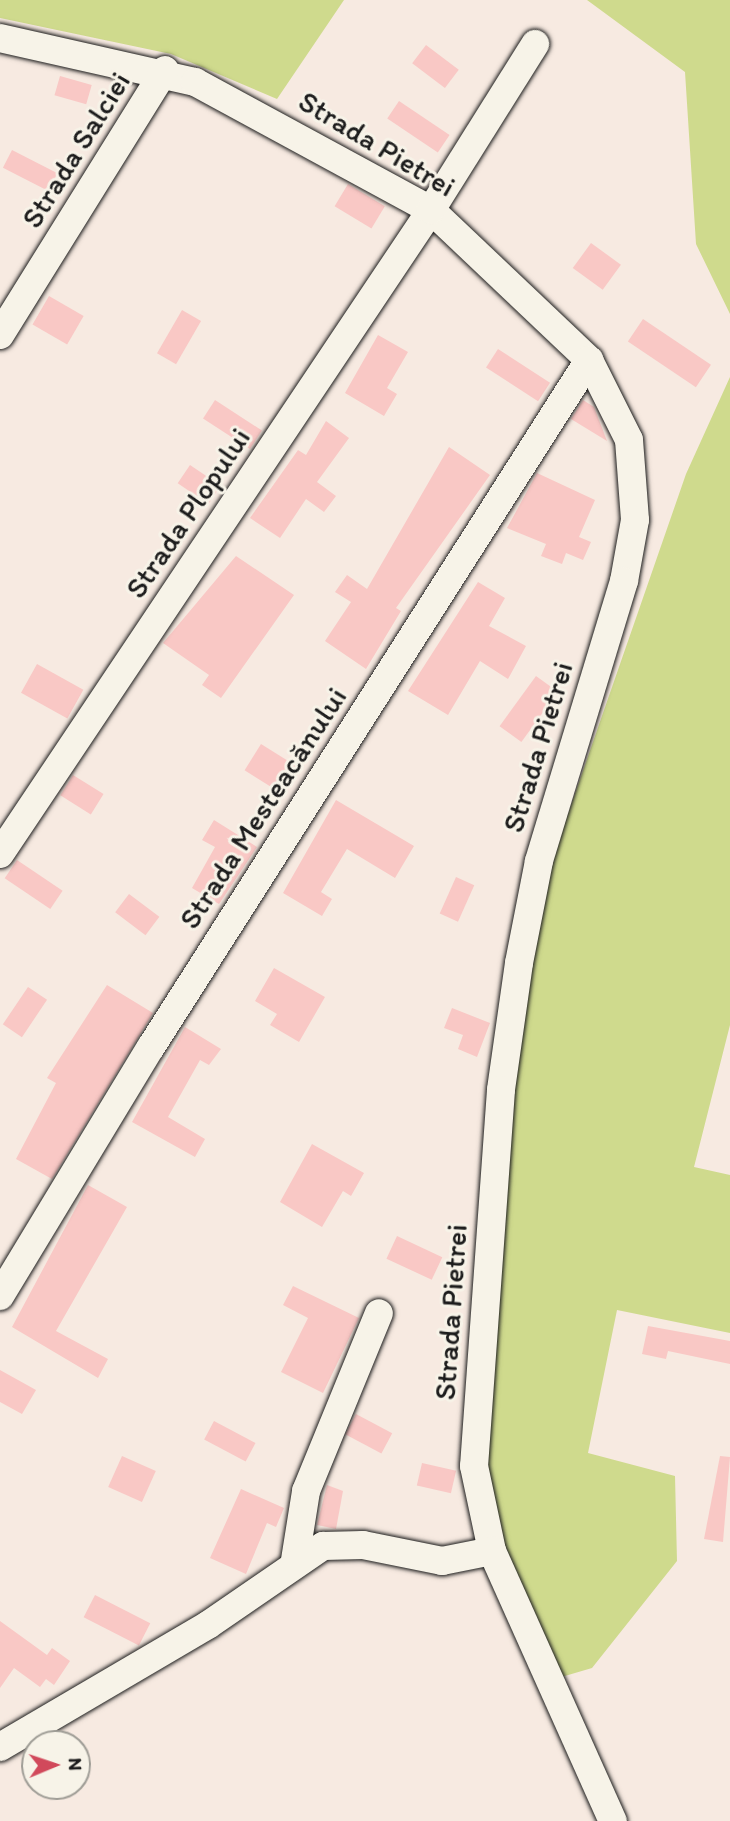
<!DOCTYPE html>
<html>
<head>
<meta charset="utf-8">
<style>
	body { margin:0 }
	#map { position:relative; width:730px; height:1821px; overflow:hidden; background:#f7eae1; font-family:Itim,sans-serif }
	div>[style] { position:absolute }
	.green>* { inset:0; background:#cfda8d }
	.building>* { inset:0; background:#f9c8c5; transform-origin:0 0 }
	.roads { filter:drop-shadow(0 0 2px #1c1c1c) drop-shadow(0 0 2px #1c1c1c) }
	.minor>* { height:28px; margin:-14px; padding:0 14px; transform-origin:14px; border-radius:14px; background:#f7f3e8 }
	span { translate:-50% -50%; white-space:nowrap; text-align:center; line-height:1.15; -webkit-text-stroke:6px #f7f3e8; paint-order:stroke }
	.street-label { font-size:30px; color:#1c1c1c }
	.north { position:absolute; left:21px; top:1730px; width:70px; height:70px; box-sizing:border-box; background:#f7f3e8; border:2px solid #9f9d96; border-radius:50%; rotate:88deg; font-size:19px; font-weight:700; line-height:28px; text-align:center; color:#1c1c1c }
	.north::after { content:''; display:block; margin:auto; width:24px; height:32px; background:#d1495b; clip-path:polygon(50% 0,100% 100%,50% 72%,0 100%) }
</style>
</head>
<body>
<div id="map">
	<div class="green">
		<div style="clip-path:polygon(0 0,344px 0,277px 99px,171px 54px,0 18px)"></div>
		<div style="clip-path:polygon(587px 0,730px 0,730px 314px,696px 244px,685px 72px)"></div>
		<div style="clip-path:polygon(730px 377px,730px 1025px,694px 1167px,730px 1175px,730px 1333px,617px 1310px,588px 1453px,675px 1476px,677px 1561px,592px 1668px,558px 1678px,500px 1544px,482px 1477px,512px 1103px,544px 883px,686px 474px)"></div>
	</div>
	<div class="building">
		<div style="left:426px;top:45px;width:41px;height:23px;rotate:37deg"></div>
		<div style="left:60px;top:76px;width:33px;height:20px;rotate:16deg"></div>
		<div style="left:399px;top:101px;width:61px;height:21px;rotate:34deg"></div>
		<div style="left:12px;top:150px;width:51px;height:20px;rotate:27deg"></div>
		<div style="left:348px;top:184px;width:43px;height:26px;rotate:31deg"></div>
		<div style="left:591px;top:243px;width:37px;height:31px;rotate:36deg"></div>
		<div style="left:49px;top:296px;width:40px;height:33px;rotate:30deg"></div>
		<div style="left:182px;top:310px;width:22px;height:50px;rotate:30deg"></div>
		<div style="left:643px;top:319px;width:82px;height:27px;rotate:34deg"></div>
		<div style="clip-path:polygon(378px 335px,408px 352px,387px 388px,397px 394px,384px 416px,345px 393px)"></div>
		<div style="left:498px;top:349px;width:62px;height:22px;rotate:33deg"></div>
		<div style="left:215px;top:400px;width:56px;height:22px;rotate:33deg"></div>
		<div style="clip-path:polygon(583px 400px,594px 407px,607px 441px,571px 419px)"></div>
		<div style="clip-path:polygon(326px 421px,349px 438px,317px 482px,336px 496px,324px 512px,306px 499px,280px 538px,250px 518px,298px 450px,306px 455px)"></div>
		<div style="clip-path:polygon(449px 447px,490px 475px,396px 608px,401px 611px,366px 669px,325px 641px,351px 602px,335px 592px,347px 575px,367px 589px)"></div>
		<div style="left:190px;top:465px;width:37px;height:22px;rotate:34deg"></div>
		<div style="clip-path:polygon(537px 473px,595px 500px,579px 537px,591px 542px,583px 560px,566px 553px,562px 564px,541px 556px,546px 544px,507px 528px)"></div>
		<div style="clip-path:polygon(236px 556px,294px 595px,221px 698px,202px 685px,209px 675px,163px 643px)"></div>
		<div style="clip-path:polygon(478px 582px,505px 598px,489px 626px,526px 646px,508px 679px,480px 661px,448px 715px,408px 691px)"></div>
		<div style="left:37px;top:664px;width:53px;height:33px;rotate:29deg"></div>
		<div style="left:536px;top:676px;width:27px;height:62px;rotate:36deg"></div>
		<div style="left:261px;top:744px;width:47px;height:31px;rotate:32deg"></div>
		<div style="left:73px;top:775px;width:36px;height:24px;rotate:32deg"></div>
		<div style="clip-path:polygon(336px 800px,414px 846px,395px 878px,347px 849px,321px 892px,332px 899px,322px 916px,283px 893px)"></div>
		<div style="clip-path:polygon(214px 820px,257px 847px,219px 904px,192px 888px,215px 847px,202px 840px)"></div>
		<div style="left:17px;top:860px;width:55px;height:22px;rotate:34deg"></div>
		<div style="left:456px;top:877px;width:20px;height:40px;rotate:24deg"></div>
		<div style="left:129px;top:894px;width:38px;height:23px;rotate:37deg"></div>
		<div style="clip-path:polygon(274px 968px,325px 997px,299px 1042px,270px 1025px,277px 1014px,255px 1001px)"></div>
		<div style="clip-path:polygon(107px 985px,153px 1013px,52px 1179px,16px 1159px,56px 1083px,47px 1078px)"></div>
		<div style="left:28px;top:987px;width:23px;height:45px;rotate:34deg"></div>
		<div style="clip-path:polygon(452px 1008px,490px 1023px,477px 1057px,458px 1049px,463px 1035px,444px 1028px)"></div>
		<div style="clip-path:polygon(185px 1027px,221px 1049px,209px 1065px,200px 1060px,168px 1117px,205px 1139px,195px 1157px,132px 1122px)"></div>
		<div style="clip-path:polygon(312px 1144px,364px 1173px,351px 1196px,343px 1191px,322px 1227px,280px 1202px)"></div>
		<div style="clip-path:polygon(88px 1185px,127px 1207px,56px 1331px,108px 1359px,98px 1378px,12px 1327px)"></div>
		<div style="left:397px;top:1236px;width:50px;height:25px;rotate:25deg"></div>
		<div style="clip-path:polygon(293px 1286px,359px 1318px,323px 1393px,281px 1372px,308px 1318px,283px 1305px)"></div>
		<div style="clip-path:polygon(648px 1326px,730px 1341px,730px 1364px,668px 1351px,666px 1359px,642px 1354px)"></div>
		<div style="clip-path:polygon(0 1370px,36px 1390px,22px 1414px,0 1402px)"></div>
		<div style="left:356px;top:1414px;width:41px;height:23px;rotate:28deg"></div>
		<div style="left:214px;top:1421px;width:47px;height:21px;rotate:28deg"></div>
		<div style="left:122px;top:1456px;width:37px;height:34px;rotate:24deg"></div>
		<div style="clip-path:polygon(720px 1456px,730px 1457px,723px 1542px,704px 1539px)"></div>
		<div style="left:422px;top:1463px;width:35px;height:23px;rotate:13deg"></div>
		<div style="clip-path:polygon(327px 1485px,343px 1491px,336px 1529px,317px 1525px)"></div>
		<div style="clip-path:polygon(241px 1489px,284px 1508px,276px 1527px,267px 1523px,246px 1574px,210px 1558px)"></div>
		<div style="left:95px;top:1595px;width:62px;height:25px;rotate:27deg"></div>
		<div style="clip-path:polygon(0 1621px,47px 1655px,52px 1648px,70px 1661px,54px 1685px,46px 1679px,40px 1687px,14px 1668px,0 1688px)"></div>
	</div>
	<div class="roads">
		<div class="minor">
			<div style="left:0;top:38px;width:200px;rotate:12.7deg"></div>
			<div style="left:195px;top:82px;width:268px;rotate:28.5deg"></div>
			<div style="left:431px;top:210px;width:218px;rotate:43.5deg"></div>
			<div style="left:589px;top:360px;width:89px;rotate:63.4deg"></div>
			<div style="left:629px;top:440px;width:80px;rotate:85.7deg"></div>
			<div style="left:635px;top:520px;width:62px;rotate:100.2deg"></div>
			<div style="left:624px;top:581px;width:293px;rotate:106.9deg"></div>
			<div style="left:539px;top:861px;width:104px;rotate:101.1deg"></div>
			<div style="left:519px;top:963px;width:128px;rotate:98.1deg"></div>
			<div style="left:501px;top:1090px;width:377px;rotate:94.1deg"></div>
			<div style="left:474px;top:1466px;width:87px;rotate:78deg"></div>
			<div style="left:492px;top:1551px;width:296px;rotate:65.9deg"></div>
			<div style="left:0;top:335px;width:312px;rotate:-58.1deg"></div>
			<div style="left:0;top:854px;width:775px;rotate:-56.21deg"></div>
			<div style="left:431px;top:210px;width:196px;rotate:-57.9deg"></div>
			<div style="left:0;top:1296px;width:291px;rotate:-58.8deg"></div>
			<div style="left:151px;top:1047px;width:815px;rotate:-57.48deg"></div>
			<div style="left:295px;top:1560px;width:70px;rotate:-80.9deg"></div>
			<div style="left:306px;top:1491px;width:192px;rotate:-67.7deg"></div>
			<div style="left:0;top:1747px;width:241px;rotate:-30.4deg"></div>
			<div style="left:208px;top:1625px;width:140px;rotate:-34.5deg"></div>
			<div style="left:323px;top:1546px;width:40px;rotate:-1.4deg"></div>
			<div style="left:363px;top:1545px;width:81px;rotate:11.4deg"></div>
			<div style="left:442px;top:1561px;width:51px;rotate:-11.3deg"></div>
		</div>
	</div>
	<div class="street-label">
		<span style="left:377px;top:144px;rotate:31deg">Strada Pietrei</span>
		<span style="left:76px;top:150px;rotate:-58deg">Strada Salciei</span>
		<span style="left:188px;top:513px;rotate:-56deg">Strada Plopului</span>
		<span style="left:538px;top:747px;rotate:-73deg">Strada Pietrei</span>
		<span style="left:263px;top:808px;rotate:-57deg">Strada Mesteacănului</span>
		<span style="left:451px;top:1312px;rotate:-86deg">Strada Pietrei</span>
	</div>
	<div class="north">N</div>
</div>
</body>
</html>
